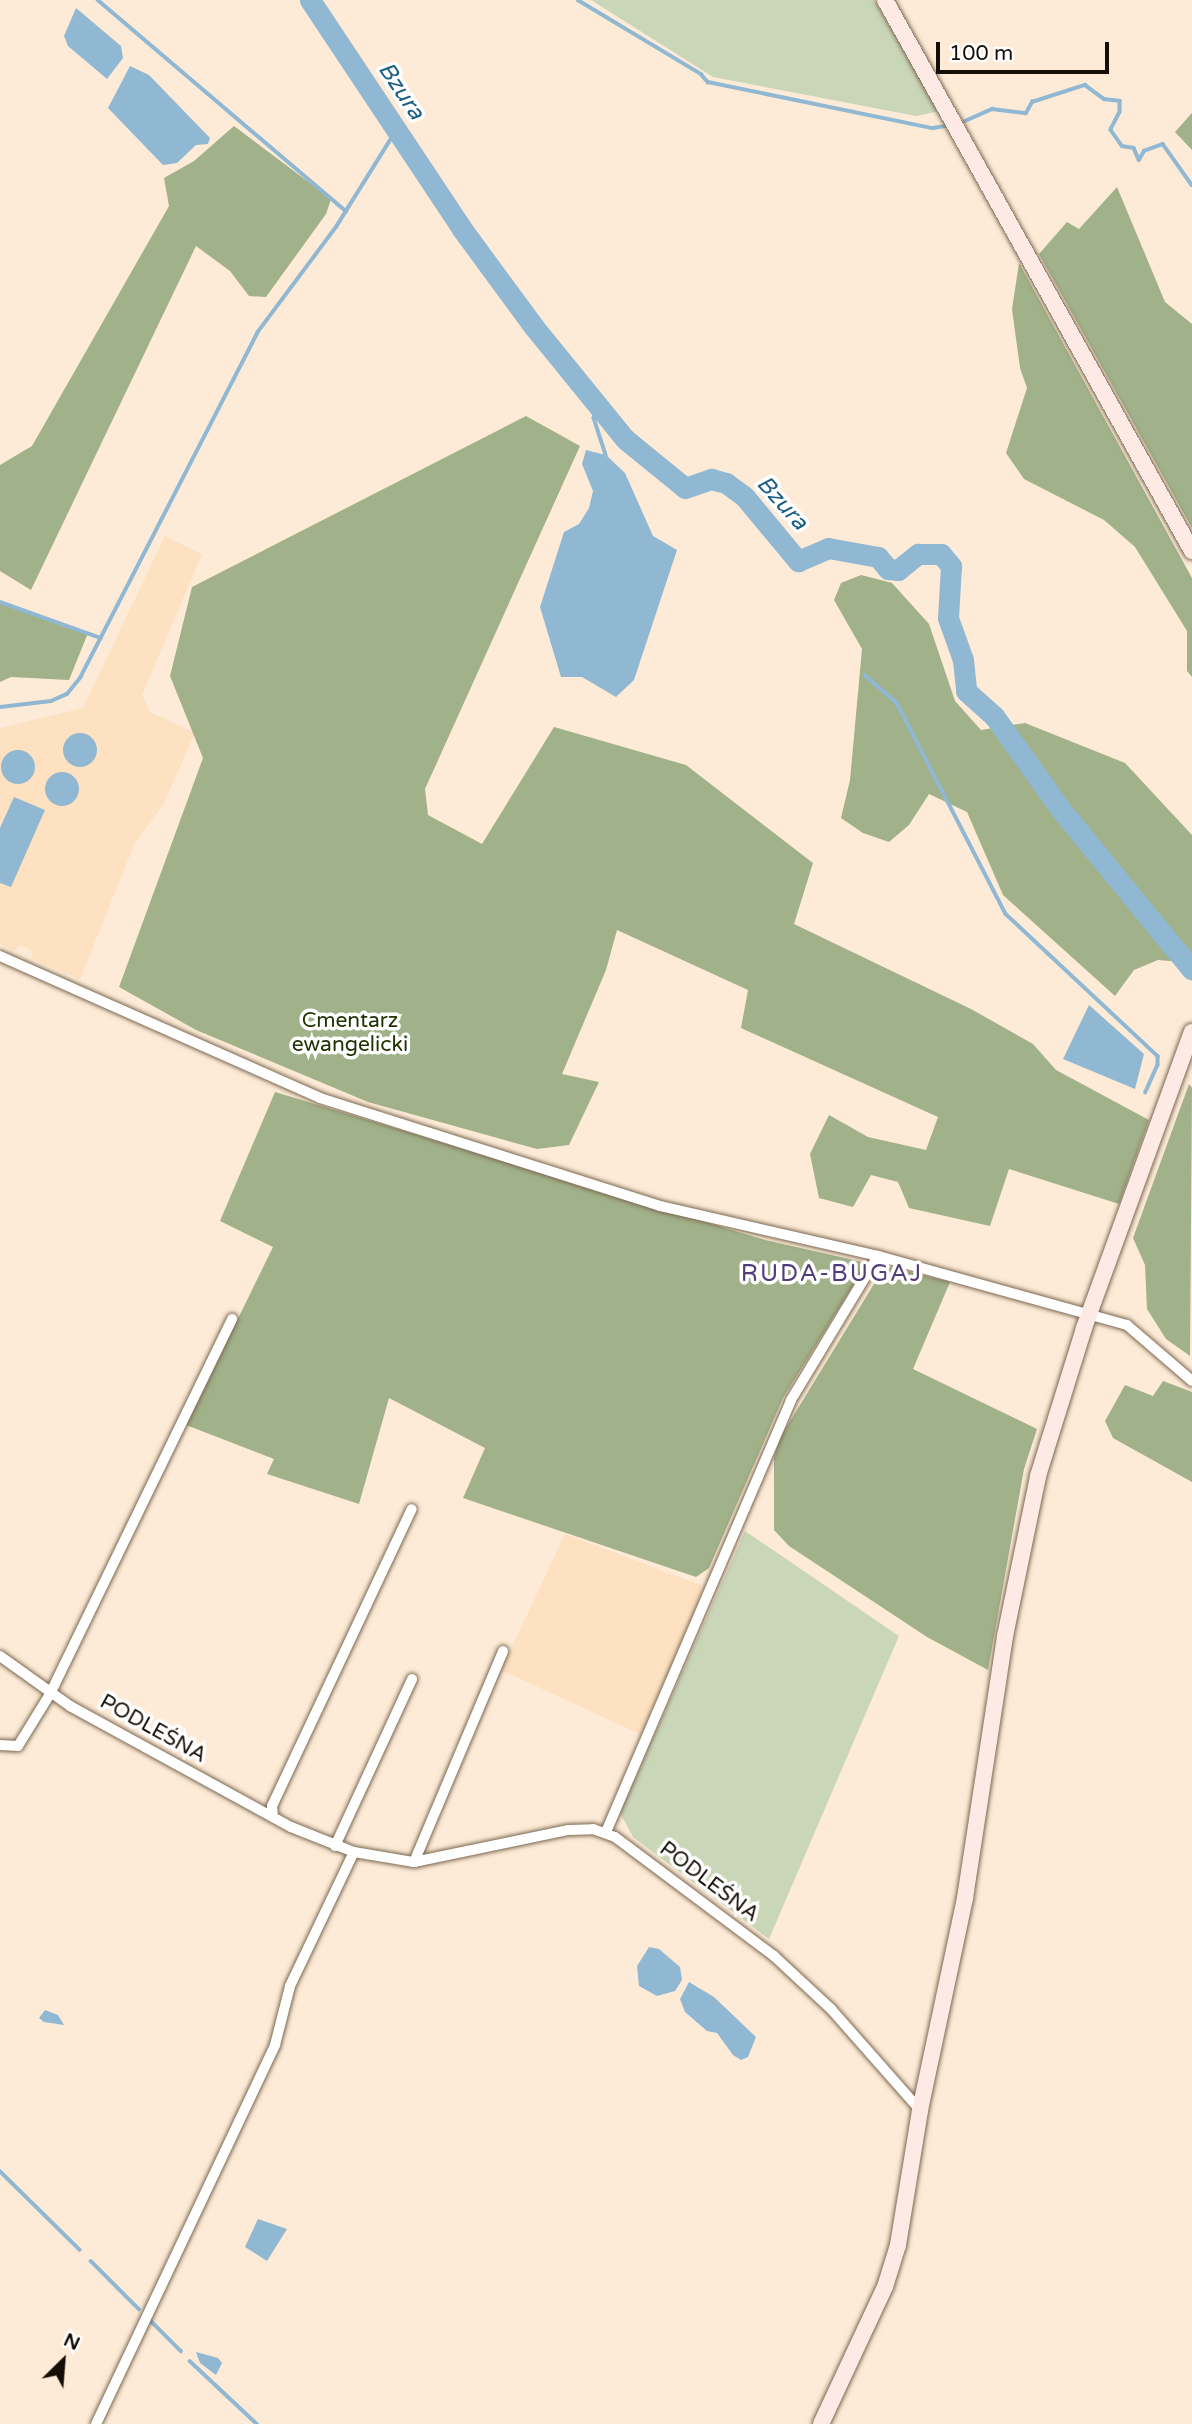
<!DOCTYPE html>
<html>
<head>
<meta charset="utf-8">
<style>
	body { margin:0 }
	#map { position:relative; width:1192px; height:2424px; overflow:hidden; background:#fdebd7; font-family:"Varela Round",sans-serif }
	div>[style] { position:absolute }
	.built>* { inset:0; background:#fde1c1 }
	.green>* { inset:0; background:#cad6b8 }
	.forest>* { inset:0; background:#a1b189 }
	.water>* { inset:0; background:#90b8d3 }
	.round { border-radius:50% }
	.stream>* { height:3.5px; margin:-1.75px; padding:0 1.75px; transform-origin:1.75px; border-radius:1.75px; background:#90b8d3 }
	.river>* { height:21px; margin:-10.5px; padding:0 10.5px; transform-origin:10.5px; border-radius:10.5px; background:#90b8d3 }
	.roads { filter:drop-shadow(0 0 2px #7b6851) drop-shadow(0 0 2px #7b6851) }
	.street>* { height:10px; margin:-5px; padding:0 5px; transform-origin:5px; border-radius:5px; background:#fff }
	.secondary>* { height:16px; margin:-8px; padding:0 8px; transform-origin:8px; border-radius:8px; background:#feeae4 }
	span { translate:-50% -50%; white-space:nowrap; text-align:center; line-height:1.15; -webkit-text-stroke:7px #fff; paint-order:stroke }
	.park-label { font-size:21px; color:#243203 }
	.street-label { font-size:21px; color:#150e06 }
	.water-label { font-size:23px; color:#1b5e83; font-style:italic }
	.quarter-label { font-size:24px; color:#523d7a; letter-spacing:2px }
	.north { position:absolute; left:28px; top:2326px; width:70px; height:70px; -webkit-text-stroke:5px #fff; paint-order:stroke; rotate:25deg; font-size:19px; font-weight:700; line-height:28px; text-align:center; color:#150e06 }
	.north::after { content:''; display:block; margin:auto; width:24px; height:32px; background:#150e06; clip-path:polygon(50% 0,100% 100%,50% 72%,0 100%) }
	.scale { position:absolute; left:936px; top:42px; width:173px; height:32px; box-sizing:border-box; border:4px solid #150e06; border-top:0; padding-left:9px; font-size:21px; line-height:24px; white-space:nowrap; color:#150e06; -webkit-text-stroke:5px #fff; paint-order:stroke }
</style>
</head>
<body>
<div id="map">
	<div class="built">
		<div style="clip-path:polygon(165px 536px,202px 554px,142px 695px,150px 712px,195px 733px,164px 803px,134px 845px,80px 979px,33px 959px,31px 950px,20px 945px,14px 951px,0 944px,0 728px,83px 708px)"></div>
		<div style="clip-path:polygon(565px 1534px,701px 1585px,700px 1606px,640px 1734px,501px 1670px)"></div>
	</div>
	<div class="green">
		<div style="clip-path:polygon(591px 0,874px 0,940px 111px,916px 116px,713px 77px)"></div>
		<div style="clip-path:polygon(745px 1531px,899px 1636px,769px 1939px,633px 1837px,620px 1813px)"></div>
	</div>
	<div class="forest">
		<div style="clip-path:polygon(1192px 113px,1192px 150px,1175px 132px)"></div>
		<div style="clip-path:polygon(234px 126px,331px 199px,326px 214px,266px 297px,249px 296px,230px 271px,196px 246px,31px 590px,0 571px,0 465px,32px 446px,169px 206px,164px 178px,194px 161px)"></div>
		<div style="clip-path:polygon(1117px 187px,1165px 302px,1192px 324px,1192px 528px,1039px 254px,1067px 222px,1079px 229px)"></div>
		<div style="clip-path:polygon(1019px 263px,1192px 578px,1192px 677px,1187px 671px,1187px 631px,1135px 547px,1104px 520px,1024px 479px,1006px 453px,1027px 388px,1020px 368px,1012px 309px)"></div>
		<div style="clip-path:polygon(526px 416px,580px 446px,425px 789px,428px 815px,482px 844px,554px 727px,686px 765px,813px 863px,794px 924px,971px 1009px,1033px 1044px,1056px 1070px,1149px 1120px,1119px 1204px,1009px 1169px,990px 1226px,909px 1208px,898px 1182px,871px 1175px,853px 1207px,819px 1198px,810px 1154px,829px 1115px,868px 1137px,926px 1150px,938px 1117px,741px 1028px,748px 990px,617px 930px,606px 970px,562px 1074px,599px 1082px,569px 1145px,537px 1149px,368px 1102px,196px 1030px,119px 987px,203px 758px,170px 676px,192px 587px)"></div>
		<div style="clip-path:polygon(861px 575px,892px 583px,929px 624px,955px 701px,981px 730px,1025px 723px,1125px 763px,1192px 835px,1192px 963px,1158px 960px,1134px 970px,1115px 996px,1003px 895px,967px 812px,929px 794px,909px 825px,889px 842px,863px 833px,841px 818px,850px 780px,862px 649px,834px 600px,841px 583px)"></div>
		<div style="clip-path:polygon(0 601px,88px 633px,69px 680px,11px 677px,0 682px)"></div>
		<div style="clip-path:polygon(1189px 1084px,1192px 1088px,1190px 1356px,1166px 1339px,1147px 1309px,1145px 1265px,1133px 1238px)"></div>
		<div style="clip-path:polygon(275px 1092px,765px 1240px,867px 1263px,783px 1398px,709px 1568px,696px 1577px,463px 1498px,485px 1448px,389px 1398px,359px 1504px,267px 1474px,274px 1459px,186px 1425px,273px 1247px,220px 1221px)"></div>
		<div style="clip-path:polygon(885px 1266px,950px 1282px,913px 1369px,1037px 1429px,1024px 1469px,988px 1670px,927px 1637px,789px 1546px,774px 1530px,774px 1457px,781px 1436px)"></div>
		<div style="clip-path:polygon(1163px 1381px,1192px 1392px,1192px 1482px,1113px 1438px,1105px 1421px,1125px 1385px,1153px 1396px)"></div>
	</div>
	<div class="water">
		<div style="clip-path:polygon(76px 8px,121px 46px,123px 58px,107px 79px,68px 46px,64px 36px)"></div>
		<div style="clip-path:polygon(130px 66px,149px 75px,210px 138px,208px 144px,196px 145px,177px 163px,163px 165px,108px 108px)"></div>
		<div style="clip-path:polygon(586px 450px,606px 455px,625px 473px,653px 536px,677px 550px,634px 680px,616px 697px,582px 677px,561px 677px,540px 607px,564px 532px,579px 524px,589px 508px,593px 491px,582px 464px)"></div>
		<div class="round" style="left:63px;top:733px;width:34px;height:34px"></div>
		<div class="round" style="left:1px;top:750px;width:34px;height:34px"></div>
		<div class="round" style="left:45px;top:772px;width:34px;height:34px"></div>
		<div style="clip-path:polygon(14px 797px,45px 810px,11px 887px,0 883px,0 828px)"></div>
		<div style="clip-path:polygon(1089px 1005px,1144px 1054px,1135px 1089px,1063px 1059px)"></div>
		<div style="clip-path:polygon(649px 1947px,659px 1949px,680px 1967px,682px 1980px,675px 1991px,657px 1996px,639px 1986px,637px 1966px)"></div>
		<div style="clip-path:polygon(689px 1982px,714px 1997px,756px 2037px,748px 2057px,741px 2060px,733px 2055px,717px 2033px,707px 2031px,685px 2012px,680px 1999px)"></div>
		<div style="clip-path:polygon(45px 2010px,58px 2015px,64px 2025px,44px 2022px,39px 2018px)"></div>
		<div style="clip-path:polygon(258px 2219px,287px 2229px,267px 2261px,245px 2247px)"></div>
		<div style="clip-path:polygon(196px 2352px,218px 2358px,222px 2363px,216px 2375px,200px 2363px)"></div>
	</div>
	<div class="stream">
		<div style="left:98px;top:0;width:326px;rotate:40.4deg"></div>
		<div style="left:578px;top:0;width:144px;rotate:31deg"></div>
		<div style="left:701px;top:74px;width:11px;rotate:49deg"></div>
		<div style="left:708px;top:82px;width:230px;rotate:11.6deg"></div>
		<div style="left:933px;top:128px;width:13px;rotate:-9deg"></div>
		<div style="left:965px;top:121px;width:30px;rotate:-24deg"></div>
		<div style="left:992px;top:109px;width:34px;rotate:7deg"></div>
		<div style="left:1026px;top:113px;width:13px;rotate:-61deg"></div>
		<div style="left:1032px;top:102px;width:56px;rotate:-17.8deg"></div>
		<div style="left:1085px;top:85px;width:24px;rotate:36deg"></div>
		<div style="left:1104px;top:99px;width:16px;rotate:7deg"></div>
		<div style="left:1120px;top:101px;width:11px;rotate:90deg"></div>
		<div style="left:1120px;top:112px;width:20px;rotate:117deg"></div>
		<div style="left:1111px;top:130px;width:19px;rotate:55deg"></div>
		<div style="left:1122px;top:146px;width:12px;rotate:9deg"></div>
		<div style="left:1134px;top:148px;width:13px;rotate:67deg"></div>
		<div style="left:1139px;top:160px;width:10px;rotate:-61deg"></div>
		<div style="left:1144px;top:151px;width:20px;rotate:-20deg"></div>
		<div style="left:1163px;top:144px;width:50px;rotate:54.7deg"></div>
		<div style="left:599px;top:409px;width:10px;rotate:119deg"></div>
		<div style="left:594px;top:418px;width:39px;rotate:72deg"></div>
		<div style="left:0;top:602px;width:107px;rotate:19.6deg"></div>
		<div style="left:865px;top:675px;width:43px;rotate:41.2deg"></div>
		<div style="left:897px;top:703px;width:237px;rotate:62.7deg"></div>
		<div style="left:1006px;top:914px;width:208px;rotate:43.1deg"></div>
		<div style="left:1158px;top:1056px;width:9px;rotate:90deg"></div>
		<div style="left:1158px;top:1065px;width:30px;rotate:114deg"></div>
		<div style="left:0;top:707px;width:51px;rotate:-6.7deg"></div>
		<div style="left:51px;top:701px;width:17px;rotate:-24deg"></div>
		<div style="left:67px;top:694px;width:21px;rotate:-51deg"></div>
		<div style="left:80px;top:678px;width:388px;rotate:-62.8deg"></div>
		<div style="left:257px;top:333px;width:132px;rotate:-53.3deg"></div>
		<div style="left:336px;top:227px;width:115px;rotate:-58.1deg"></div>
		<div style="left:0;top:2171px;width:112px;rotate:44.6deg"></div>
		<div style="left:91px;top:2261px;width:68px;rotate:45deg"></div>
		<div style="left:150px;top:2320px;width:44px;rotate:45deg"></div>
		<div style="left:190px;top:2361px;width:92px;rotate:43.2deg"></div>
	</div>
	<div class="river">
		<div style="left:310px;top:0;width:275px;rotate:56.4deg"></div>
		<div style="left:462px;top:229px;width:122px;rotate:53.7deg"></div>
		<div style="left:534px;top:327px;width:144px;rotate:50.9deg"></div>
		<div style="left:625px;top:439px;width:77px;rotate:39.2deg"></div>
		<div style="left:685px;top:488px;width:28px;rotate:-19deg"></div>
		<div style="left:711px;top:479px;width:16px;rotate:15deg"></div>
		<div style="left:726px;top:483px;width:22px;rotate:36deg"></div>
		<div style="left:744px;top:496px;width:85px;rotate:50.3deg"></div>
		<div style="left:798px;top:561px;width:33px;rotate:-23deg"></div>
		<div style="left:828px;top:548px;width:51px;rotate:10.2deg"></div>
		<div style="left:878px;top:557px;width:16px;rotate:50deg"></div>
		<div style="left:888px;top:569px;width:10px;rotate:6deg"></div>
		<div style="left:898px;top:570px;width:26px;rotate:-39deg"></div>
		<div style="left:918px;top:554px;width:23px"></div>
		<div style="left:941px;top:554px;width:16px;rotate:50deg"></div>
		<div style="left:951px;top:566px;width:52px;rotate:93.3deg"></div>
		<div style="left:948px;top:618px;width:45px;rotate:70.3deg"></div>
		<div style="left:963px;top:660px;width:31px;rotate:84deg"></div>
		<div style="left:966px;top:691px;width:38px;rotate:42deg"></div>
		<div style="left:994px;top:716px;width:117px;rotate:54.4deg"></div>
		<div style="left:1062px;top:811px;width:205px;rotate:50.7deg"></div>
	</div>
	<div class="roads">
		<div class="street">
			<div style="left:0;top:956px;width:350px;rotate:23.9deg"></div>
			<div style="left:320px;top:1098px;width:357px;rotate:17.6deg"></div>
			<div style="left:660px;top:1206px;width:224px;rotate:12.9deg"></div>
			<div style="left:878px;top:1256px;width:258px;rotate:15.5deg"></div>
			<div style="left:1127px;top:1325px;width:86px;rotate:40.7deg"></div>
			<div style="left:0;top:1656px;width:86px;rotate:35.5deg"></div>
			<div style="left:70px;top:1706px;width:252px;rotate:28.7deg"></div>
			<div style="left:291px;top:1827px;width:68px;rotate:21.6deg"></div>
			<div style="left:354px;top:1852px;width:61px;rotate:9.5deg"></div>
			<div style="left:414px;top:1862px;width:158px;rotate:-11.7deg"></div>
			<div style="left:569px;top:1830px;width:24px;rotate:-2deg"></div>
			<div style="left:593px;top:1829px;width:23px;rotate:20deg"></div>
			<div style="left:615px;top:1837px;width:199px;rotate:36.8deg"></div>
			<div style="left:774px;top:1956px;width:78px;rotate:42.9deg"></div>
			<div style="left:831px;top:2009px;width:135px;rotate:48.6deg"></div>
			<div style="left:0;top:1745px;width:18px;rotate:3deg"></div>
			<div style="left:18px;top:1746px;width:61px;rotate:-58.4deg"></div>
			<div style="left:50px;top:1694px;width:417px;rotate:-64.1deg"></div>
			<div style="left:273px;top:1817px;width:11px;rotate:-95deg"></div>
			<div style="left:272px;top:1806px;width:328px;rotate:-64.8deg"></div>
			<div style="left:606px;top:1832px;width:470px;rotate:-66.8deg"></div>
			<div style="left:791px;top:1400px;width:168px;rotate:-58.9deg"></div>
			<div style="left:335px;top:1846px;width:184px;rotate:-65.2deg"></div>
			<div style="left:414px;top:1862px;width:229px;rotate:-67.1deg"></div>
			<div style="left:96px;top:2424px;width:419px;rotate:-64.7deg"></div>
			<div style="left:275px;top:2045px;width:61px;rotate:-75.7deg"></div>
			<div style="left:290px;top:1986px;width:148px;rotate:-64.5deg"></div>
		</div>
		<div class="secondary">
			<div style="left:885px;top:0;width:631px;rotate:60.87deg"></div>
			<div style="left:821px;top:2424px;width:151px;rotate:-65deg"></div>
			<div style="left:885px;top:2287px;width:44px;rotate:-72.8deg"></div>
			<div style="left:898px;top:2245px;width:137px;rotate:-80.7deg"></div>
			<div style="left:920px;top:2110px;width:217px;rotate:-78deg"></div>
			<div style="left:965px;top:1898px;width:265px;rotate:-81.3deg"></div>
			<div style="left:1005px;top:1636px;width:163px;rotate:-78.3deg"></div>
			<div style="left:1038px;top:1476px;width:155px;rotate:-72.7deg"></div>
			<div style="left:1084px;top:1328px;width:315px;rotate:-70deg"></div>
		</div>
	</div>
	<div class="park-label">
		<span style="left:350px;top:1033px">Cmentarz<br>ewangelicki</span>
	</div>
	<div class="street-label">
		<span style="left:153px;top:1729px;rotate:29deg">PODLEŚNA</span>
		<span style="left:709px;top:1882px;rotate:37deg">PODLEŚNA</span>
	</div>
	<div class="water-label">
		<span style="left:401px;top:91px;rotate:56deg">Bzura</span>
		<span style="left:782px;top:503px;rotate:48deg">Bzura</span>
	</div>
	<div class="quarter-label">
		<span style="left:832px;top:1274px">RUDA-BUGAJ</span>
	</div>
	<div class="north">N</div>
	<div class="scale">100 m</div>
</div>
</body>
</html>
